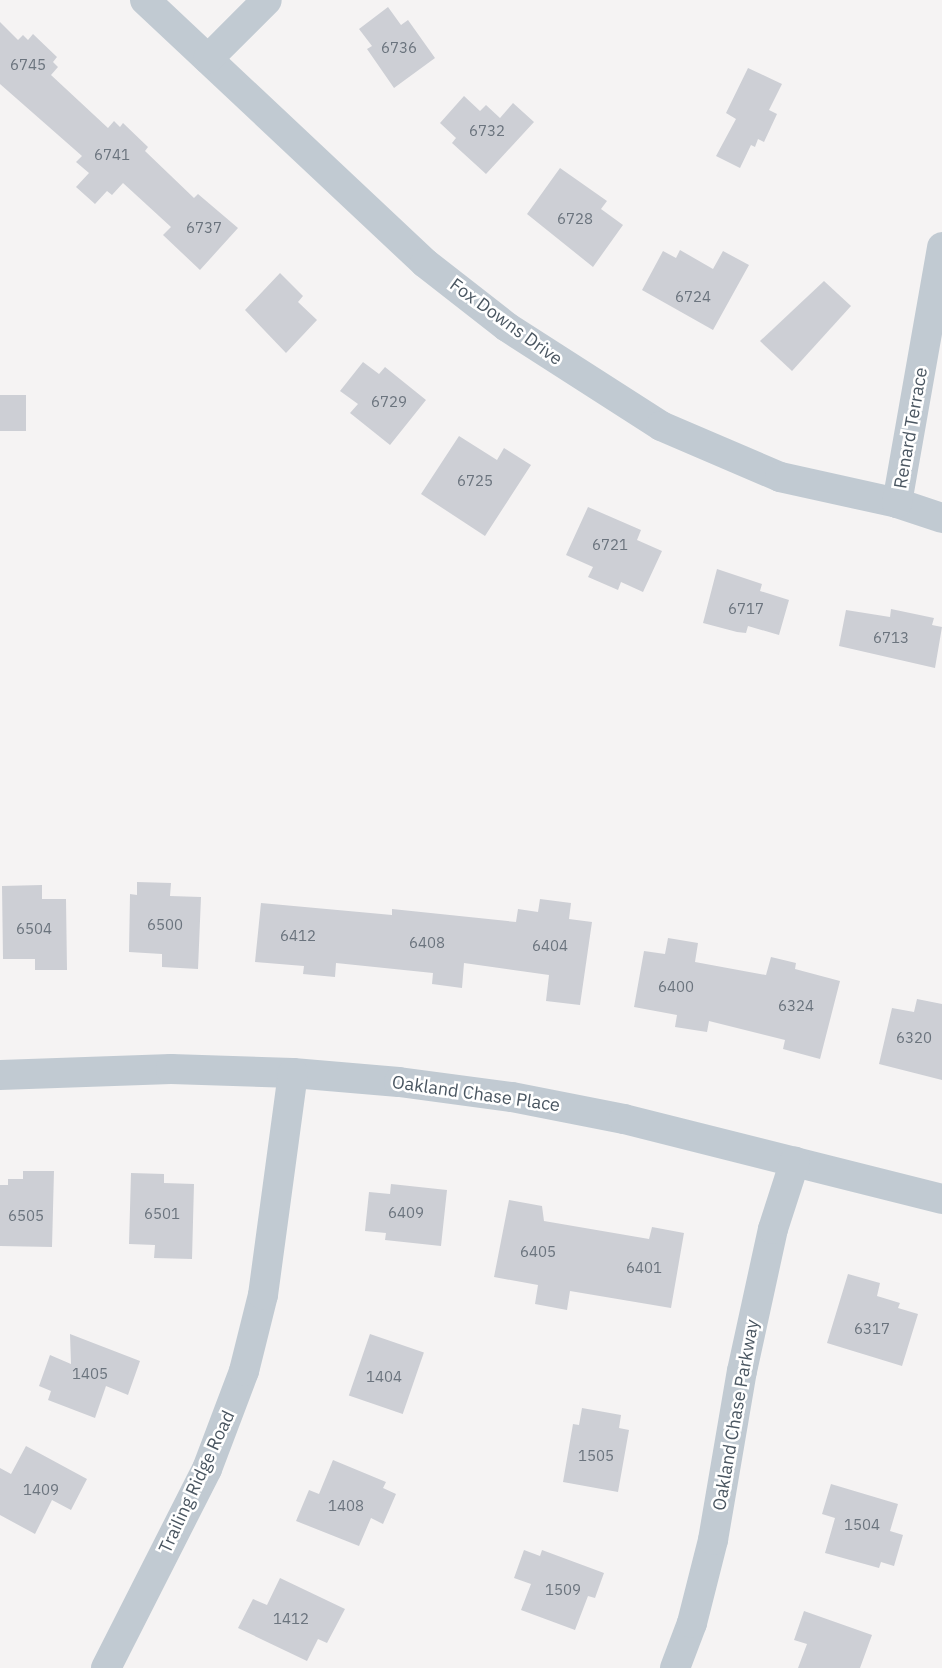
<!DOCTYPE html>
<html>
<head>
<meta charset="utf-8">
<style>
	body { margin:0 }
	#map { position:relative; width:942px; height:1668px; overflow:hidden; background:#f5f3f3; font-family:"IBM Plex Sans",sans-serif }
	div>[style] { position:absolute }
	.building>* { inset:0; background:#cdcfd5; transform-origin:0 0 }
	.street>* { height:30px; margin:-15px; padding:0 15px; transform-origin:15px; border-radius:15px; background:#c1cad2 }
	span { translate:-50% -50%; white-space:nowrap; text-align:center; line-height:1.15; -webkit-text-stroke:5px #fff; paint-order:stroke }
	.number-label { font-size:15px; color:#6b747e }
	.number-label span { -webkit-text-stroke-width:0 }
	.street-label { font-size:18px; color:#4a5661 }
</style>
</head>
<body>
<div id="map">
	<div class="building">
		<div style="clip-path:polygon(388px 7px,401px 25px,408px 20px,435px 58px,394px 88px,367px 49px,372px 46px,359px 29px)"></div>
		<div style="clip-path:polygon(0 22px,18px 40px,23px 35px,28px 40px,33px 34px,57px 57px,53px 62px,58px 67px,51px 75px,108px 128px,114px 121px,120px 127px,123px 123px,148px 147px,145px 151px,194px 198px,198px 194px,238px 228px,200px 270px,163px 235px,171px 227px,123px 183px,112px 195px,107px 191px,95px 204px,76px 187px,89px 173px,76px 162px,82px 156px,0 84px)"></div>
		<div style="clip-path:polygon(748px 68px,782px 84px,769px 110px,777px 114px,764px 142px,758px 139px,755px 147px,751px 145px,740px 168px,716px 156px,736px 119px,726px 113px)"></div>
		<div style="clip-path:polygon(464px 96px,480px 111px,486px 105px,500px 118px,513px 103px,534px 122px,486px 174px,452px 143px,456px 138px,440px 123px)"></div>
		<div style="clip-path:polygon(560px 168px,607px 201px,601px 209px,623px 225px,593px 267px,527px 214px)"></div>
		<div style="clip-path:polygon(680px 250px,713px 269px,723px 251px,749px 265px,713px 330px,642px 290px,663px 251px,676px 258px)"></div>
		<div style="clip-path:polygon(280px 273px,303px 296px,298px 302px,317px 320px,286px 353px,245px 310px)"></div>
		<div style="clip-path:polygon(824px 281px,851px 306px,792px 371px,760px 341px)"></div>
		<div style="clip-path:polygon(363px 362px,379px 374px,385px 367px,426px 400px,390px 445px,350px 413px,358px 404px,340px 391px)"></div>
		<div style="left:26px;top:395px;width:36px;height:26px;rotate:90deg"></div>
		<div style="clip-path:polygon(459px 436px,497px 460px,504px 448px,531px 465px,485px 536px,421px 494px)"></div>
		<div style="clip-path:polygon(588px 507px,641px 530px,637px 540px,662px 551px,643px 592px,621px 582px,618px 590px,588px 577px,593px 567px,566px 555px)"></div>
		<div style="clip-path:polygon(717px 569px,762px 584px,760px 591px,789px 600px,779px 635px,748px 626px,746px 633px,737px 632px,703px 623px)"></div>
		<div style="clip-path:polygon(891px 609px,934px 618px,932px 625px,942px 627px,935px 668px,839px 646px,846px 610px,890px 617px)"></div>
		<div style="clip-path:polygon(137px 882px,171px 883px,170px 896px,201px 897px,198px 969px,162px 967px,162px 954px,129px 952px,130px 894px,137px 895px)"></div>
		<div style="clip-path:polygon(42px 885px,42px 899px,66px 899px,67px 970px,35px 970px,35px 959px,3px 959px,2px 886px)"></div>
		<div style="clip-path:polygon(540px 899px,571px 903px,569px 919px,592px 922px,580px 1005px,546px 1001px,549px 975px,464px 963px,462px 988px,432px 984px,433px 973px,336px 963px,335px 977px,303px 974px,304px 966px,255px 962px,261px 903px,392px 915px,392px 909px,516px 922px,518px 909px,538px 912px)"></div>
		<div style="clip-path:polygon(668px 938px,698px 943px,695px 962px,766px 975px,771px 957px,796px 963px,795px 969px,840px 981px,820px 1059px,783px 1049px,785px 1040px,709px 1021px,707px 1032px,675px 1027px,677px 1015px,634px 1007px,644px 951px,665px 954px)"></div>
		<div style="clip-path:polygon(917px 999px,942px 1004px,942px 1080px,879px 1064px,892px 1008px,914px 1012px)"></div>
		<div style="clip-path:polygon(23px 1171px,54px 1171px,52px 1247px,0 1246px,0 1185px,8px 1185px,8px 1179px,23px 1179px)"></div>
		<div style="clip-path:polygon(131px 1173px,164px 1174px,164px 1183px,194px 1184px,192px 1259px,154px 1258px,155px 1245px,129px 1244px)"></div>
		<div style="clip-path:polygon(391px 1184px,447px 1190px,441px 1246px,385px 1240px,386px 1233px,365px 1231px,369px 1192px,390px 1194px)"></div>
		<div style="clip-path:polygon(509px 1200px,542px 1206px,544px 1221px,649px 1239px,652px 1227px,684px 1233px,671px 1308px,570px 1291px,567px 1310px,535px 1304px,538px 1285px,494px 1277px)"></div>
		<div style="clip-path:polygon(848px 1274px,880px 1283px,877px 1296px,900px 1303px,898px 1308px,918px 1314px,902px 1366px,827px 1343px)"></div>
		<div style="clip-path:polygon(70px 1334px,140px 1361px,128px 1395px,106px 1386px,95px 1418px,48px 1400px,51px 1391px,39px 1386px,50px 1355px,71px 1364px)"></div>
		<div style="left:370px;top:1334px;width:57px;height:65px;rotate:19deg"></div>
		<div style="clip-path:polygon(582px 1408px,621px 1415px,619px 1428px,629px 1430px,618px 1492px,563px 1482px,573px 1424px,579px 1425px)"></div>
		<div style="clip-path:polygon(26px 1446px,87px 1479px,71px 1510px,52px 1500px,35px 1534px,0 1515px,0 1468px,11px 1474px)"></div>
		<div style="clip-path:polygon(333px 1460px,386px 1482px,383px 1488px,396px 1494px,383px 1524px,371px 1518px,359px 1546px,296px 1521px,309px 1490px,319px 1494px)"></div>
		<div style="clip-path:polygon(831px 1484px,898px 1504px,890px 1531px,903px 1535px,894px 1566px,881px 1562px,879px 1568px,825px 1553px,835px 1518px,822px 1514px)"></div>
		<div style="clip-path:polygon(524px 1550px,540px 1556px,542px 1550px,604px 1573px,595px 1598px,588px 1596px,575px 1630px,521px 1610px,531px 1584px,514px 1578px)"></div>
		<div style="clip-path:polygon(280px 1578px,345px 1609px,327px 1643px,318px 1639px,307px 1661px,238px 1628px,253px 1599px,267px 1605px)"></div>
		<div style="clip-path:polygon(804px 1611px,872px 1635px,860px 1668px,798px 1668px,807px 1644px,794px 1640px)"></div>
	</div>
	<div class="street">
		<div style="left:145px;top:0;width:384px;rotate:43.2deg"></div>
		<div style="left:425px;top:263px;width:104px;rotate:38deg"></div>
		<div style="left:507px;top:327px;width:183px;rotate:32.7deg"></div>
		<div style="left:661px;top:426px;width:129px;rotate:23.2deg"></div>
		<div style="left:780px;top:477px;width:120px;rotate:12.5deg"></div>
		<div style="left:897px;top:503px;width:47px;rotate:18.4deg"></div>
		<div style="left:208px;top:59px;width:83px;rotate:-45deg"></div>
		<div style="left:897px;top:503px;width:260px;rotate:-80deg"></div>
		<div style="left:0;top:1075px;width:171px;rotate:-2deg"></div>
		<div style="left:171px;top:1069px;width:122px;rotate:1.9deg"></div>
		<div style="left:293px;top:1073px;width:106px;rotate:4.9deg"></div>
		<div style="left:399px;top:1082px;width:114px;rotate:7.6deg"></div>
		<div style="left:512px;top:1097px;width:114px;rotate:11.1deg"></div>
		<div style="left:624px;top:1119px;width:328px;rotate:14.1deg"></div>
		<div style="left:106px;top:1668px;width:223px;rotate:-63.1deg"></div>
		<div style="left:207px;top:1469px;width:105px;rotate:-69.3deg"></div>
		<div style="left:244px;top:1371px;width:78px;rotate:-76deg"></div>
		<div style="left:263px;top:1295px;width:224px;rotate:-82.3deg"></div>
		<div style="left:675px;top:1668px;width:48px;rotate:-69.3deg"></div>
		<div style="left:692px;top:1623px;width:86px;rotate:-75.8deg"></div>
		<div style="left:713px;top:1540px;width:171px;rotate:-80.3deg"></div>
		<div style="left:742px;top:1371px;width:145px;rotate:-77.7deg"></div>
		<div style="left:773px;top:1229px;width:71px;rotate:-72.1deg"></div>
	</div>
	<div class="number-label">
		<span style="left:399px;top:48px">6736</span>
		<span style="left:28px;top:65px">6745</span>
		<span style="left:487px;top:131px">6732</span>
		<span style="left:112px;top:155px">6741</span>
		<span style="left:575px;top:219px">6728</span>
		<span style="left:204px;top:228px">6737</span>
		<span style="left:693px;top:297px">6724</span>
		<span style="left:389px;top:402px">6729</span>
		<span style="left:475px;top:481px">6725</span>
		<span style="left:610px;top:545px">6721</span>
		<span style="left:746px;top:609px">6717</span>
		<span style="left:891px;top:638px">6713</span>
		<span style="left:165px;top:925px">6500</span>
		<span style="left:34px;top:929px">6504</span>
		<span style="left:298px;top:936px">6412</span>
		<span style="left:427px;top:943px">6408</span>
		<span style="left:550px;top:946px">6404</span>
		<span style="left:676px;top:987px">6400</span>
		<span style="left:796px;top:1006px">6324</span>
		<span style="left:914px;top:1038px">6320</span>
		<span style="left:406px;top:1213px">6409</span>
		<span style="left:162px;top:1214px">6501</span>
		<span style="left:26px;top:1216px">6505</span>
		<span style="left:538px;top:1252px">6405</span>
		<span style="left:644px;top:1268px">6401</span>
		<span style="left:872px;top:1329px">6317</span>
		<span style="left:90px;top:1374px">1405</span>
		<span style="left:384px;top:1377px">1404</span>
		<span style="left:596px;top:1456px">1505</span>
		<span style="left:41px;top:1490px">1409</span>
		<span style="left:346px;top:1506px">1408</span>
		<span style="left:862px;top:1525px">1504</span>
		<span style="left:563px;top:1590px">1509</span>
		<span style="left:291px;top:1619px">1412</span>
	</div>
	<div class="street-label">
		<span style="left:506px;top:322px;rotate:36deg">Fox Downs Drive</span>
		<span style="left:911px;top:428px;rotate:-80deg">Renard Terrace</span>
		<span style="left:476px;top:1094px;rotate:8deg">Oakland Chase Place</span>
		<span style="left:736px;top:1415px;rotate:-80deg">Oakland Chase Parkway</span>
		<span style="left:197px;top:1482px;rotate:-65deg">Trailing Ridge Road</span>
	</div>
</div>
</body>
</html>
